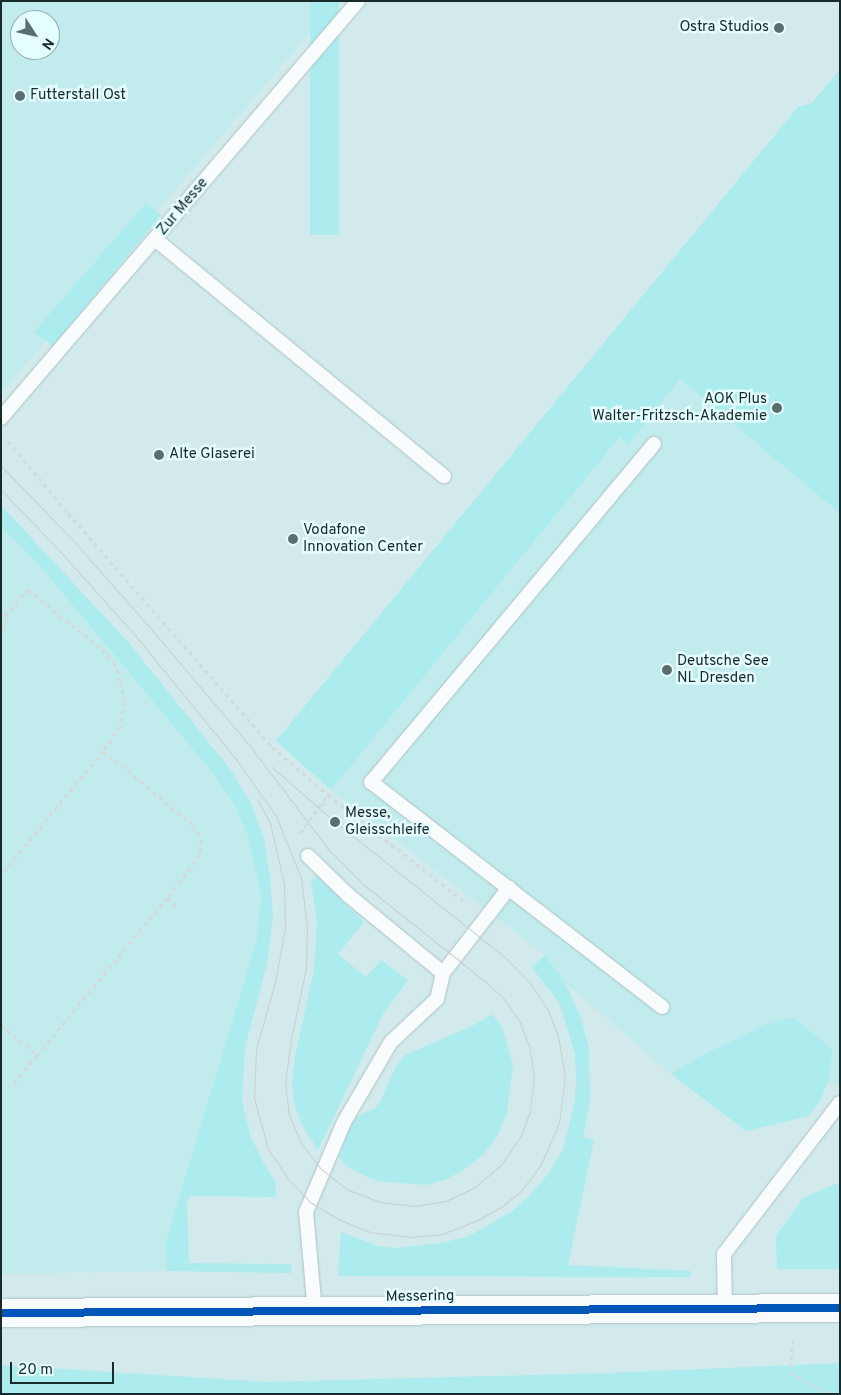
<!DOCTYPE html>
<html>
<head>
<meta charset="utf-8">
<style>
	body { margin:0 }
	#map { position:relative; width:841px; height:1395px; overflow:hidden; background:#d2eaec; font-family:Overpass,sans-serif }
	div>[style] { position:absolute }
	.built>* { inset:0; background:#c2ebed }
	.green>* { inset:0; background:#acecef; transform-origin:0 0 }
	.path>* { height:3px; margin-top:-1.5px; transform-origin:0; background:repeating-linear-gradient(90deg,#d3dada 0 4px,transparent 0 8px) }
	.roads { filter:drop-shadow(0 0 1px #afc2c3) drop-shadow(0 0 1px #afc2c3) }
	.lane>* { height:14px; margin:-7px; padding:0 7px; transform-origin:7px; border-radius:7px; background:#f8fcfc }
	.street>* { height:28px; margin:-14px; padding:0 14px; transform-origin:14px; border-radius:14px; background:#f8fcfc }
	.tram>* { height:1px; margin:-0.5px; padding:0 0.5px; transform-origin:0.5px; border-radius:0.5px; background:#c8cfcf }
	.cycleway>* { height:8px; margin:-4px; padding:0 4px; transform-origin:4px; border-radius:4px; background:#0057b8 }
	.dots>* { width:14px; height:14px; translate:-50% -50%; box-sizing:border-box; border:2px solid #e4feff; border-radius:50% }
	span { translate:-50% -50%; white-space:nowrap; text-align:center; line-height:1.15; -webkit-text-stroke:5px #e4feff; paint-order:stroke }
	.poi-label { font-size:15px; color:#192a2b }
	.right { translate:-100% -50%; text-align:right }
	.left { translate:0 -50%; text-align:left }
	.street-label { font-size:15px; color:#192a2b }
	.frame { position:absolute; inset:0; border:2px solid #192a2b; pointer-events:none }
	.north { position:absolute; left:10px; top:10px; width:50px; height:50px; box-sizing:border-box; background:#e4feff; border:1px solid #93a9aa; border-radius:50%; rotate:125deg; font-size:14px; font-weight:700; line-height:20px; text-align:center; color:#192a2b }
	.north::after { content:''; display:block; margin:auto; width:18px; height:22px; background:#5a6d6f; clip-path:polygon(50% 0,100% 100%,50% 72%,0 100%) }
	.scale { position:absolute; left:10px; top:1362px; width:104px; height:22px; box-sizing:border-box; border:2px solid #192a2b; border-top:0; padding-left:6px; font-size:15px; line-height:18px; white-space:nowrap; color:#192a2b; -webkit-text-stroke:4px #e4feff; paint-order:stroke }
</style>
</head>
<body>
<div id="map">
	<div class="built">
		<div style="clip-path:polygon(evenodd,1px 1px,337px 1px,1px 393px,1px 1px,20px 20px,50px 20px,50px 50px,20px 50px,20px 20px)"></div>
		<div style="clip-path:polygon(681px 379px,840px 513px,840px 1088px,829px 1080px,832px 1050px,765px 1025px,701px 1056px,671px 1074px,565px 982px,545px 955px,331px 790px,621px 437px,629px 443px)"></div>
		<div style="clip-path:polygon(1px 527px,46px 573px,212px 772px,235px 806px,248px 837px,261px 895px,257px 939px,165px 1244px,167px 1271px,1px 1274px)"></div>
	</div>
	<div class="green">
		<div style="left:310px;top:1px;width:29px;height:234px"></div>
		<div style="clip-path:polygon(840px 69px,840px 513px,680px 379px,629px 444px,620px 437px,331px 790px,276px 741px,798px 107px,812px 103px)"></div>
		<div style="clip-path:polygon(146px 203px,161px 215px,53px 346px,34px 332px)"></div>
		<div style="clip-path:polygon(1px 505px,129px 643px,230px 769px,251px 803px,264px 839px,270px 877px,273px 916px,267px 964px,245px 1047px,242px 1102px,251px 1137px,264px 1164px,275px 1181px,276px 1197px,191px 1196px,187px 1201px,189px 1263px,291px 1264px,292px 1273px,167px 1271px,165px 1244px,257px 939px,261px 895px,248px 837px,235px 806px,212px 772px,46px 573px,1px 527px)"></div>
		<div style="clip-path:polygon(317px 876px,364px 922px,338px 954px,366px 977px,381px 960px,408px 980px,383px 1014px,318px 1150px,302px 1125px,294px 1103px,292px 1082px,295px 1057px,314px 969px,317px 922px,311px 881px)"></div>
		<div style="clip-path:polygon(545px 955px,565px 982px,581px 1018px,589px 1049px,590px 1102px,583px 1137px,594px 1140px,568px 1265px,691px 1271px,691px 1277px,338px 1276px,341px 1232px,378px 1246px,395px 1248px,442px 1243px,469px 1236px,511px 1212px,529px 1196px,548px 1174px,563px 1150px,575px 1100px,576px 1078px,575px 1054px,559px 1002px,531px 967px)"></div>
		<div style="clip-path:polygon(492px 1014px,502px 1026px,513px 1065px,507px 1113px,498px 1135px,484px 1154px,465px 1169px,447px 1179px,426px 1185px,386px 1182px,371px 1179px,346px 1166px,339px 1156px,353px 1121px,361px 1114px,374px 1109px,380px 1102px,397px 1064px,405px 1055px,474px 1025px)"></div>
		<div style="clip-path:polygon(794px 1017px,832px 1050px,829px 1080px,820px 1101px,809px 1116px,746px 1131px,671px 1074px,701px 1056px,765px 1025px)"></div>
		<div style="clip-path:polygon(840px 1182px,840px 1269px,777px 1269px,776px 1236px,803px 1198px)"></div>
		<div style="clip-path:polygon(840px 1363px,840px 1394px,1px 1394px,1px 1365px,266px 1382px,609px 1373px)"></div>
	</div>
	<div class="path">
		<div style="left:8px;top:441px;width:94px;rotate:50.2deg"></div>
		<div style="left:68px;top:513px;width:310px;rotate:48.9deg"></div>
		<div style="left:272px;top:747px;width:74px;rotate:40.6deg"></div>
		<div style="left:328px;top:795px;width:175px;rotate:38deg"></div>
		<div style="left:1px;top:630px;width:6px;rotate:-45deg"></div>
		<div style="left:5px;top:626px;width:10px;rotate:-90deg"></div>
		<div style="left:5px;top:616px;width:35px;rotate:-49deg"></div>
		<div style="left:28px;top:590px;width:95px;rotate:38.6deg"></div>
		<div style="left:102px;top:649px;width:18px;rotate:47deg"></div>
		<div style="left:114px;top:662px;width:21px;rotate:71deg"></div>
		<div style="left:121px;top:682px;width:20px;rotate:81deg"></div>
		<div style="left:124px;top:702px;width:24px;rotate:99deg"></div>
		<div style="left:120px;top:726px;width:30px;rotate:124deg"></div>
		<div style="left:103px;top:751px;width:161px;rotate:129.4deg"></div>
		<div style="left:103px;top:751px;width:117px;rotate:39.4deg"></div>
		<div style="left:193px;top:825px;width:16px;rotate:60deg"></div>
		<div style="left:201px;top:839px;width:16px;rotate:94deg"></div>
		<div style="left:200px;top:855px;width:54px;rotate:127.5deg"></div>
		<div style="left:322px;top:803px;width:7px;rotate:34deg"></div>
		<div style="left:300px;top:833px;width:47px;rotate:-53.6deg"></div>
		<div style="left:1px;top:1025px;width:47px;rotate:39.8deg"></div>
		<div style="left:37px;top:1055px;width:40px;rotate:129deg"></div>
		<div style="left:37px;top:1055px;width:204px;rotate:-50.4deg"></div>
		<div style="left:167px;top:898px;width:16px;rotate:38deg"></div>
		<div style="left:793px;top:1340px;width:32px;rotate:95deg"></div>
		<div style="left:790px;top:1372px;width:46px;rotate:28.8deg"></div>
	</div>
	<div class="roads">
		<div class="lane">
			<div style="left:155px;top:239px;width:374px;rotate:39.4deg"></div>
			<div style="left:1px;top:418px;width:549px;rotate:-49.43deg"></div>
			<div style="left:654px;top:444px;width:441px;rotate:129.9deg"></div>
			<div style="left:371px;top:782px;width:368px;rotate:37.7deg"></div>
			<div style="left:308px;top:856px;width:56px;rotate:44.3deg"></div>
			<div style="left:348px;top:895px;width:123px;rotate:39.4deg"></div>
			<div style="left:725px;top:1308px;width:54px;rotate:-91.1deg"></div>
			<div style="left:724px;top:1254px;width:190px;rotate:-52.5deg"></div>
			<div style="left:315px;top:1312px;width:100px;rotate:-95.1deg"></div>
			<div style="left:306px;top:1212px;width:98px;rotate:-67.1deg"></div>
			<div style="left:344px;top:1122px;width:93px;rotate:-59.6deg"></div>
			<div style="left:391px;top:1042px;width:63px;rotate:-43.1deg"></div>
			<div style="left:437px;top:999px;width:27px;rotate:-77deg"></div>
			<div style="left:443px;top:973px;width:108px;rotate:-52.2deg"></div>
		</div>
		<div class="street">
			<div style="left:1px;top:1313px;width:839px;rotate:-0.34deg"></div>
		</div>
	</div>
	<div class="tram">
		<div style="left:1px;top:466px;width:102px;rotate:45.8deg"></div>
		<div style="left:72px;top:539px;width:121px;rotate:48.7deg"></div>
		<div style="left:152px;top:630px;width:152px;rotate:49.8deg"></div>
		<div style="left:250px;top:746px;width:131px;rotate:52.8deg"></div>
		<div style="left:329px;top:850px;width:49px;rotate:45deg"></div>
		<div style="left:364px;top:885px;width:156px;rotate:38.5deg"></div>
		<div style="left:486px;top:982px;width:25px;rotate:43deg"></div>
		<div style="left:504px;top:999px;width:29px;rotate:56deg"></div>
		<div style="left:520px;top:1023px;width:24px;rotate:68deg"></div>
		<div style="left:529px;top:1045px;width:32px;rotate:81deg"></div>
		<div style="left:534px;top:1077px;width:34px;rotate:97deg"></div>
		<div style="left:530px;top:1111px;width:27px;rotate:110deg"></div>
		<div style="left:521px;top:1136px;width:35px;rotate:125deg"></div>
		<div style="left:501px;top:1165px;width:34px;rotate:140deg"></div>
		<div style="left:475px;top:1187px;width:32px;rotate:154deg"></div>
		<div style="left:446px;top:1201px;width:30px;rotate:171deg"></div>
		<div style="left:416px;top:1206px;width:36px;rotate:-174deg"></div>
		<div style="left:380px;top:1202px;width:34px;rotate:-159deg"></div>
		<div style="left:348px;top:1190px;width:33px;rotate:-142deg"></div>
		<div style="left:322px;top:1170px;width:34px;rotate:-128deg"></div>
		<div style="left:301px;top:1143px;width:30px;rotate:-113deg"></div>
		<div style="left:289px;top:1115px;width:31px;rotate:-97deg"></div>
		<div style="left:285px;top:1084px;width:45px;rotate:-82.4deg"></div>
		<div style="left:291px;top:1039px;width:73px;rotate:-78.1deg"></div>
		<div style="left:306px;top:968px;width:40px;rotate:-88.6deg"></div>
		<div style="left:307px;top:928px;width:50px;rotate:-96.8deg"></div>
		<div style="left:301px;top:878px;width:67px;rotate:-112deg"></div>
		<div style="left:276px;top:816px;width:70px;rotate:-125.1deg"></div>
		<div style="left:236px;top:759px;width:160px;rotate:-129.2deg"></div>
		<div style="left:135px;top:635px;width:117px;rotate:-131.9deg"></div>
		<div style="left:57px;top:548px;width:81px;rotate:-134deg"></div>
		<div style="left:258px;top:801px;width:25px;rotate:61deg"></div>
		<div style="left:270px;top:823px;width:63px;rotate:77.1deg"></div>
		<div style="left:284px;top:884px;width:44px;rotate:88.7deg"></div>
		<div style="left:285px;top:928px;width:55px;rotate:100.5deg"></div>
		<div style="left:275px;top:982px;width:70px;rotate:105.8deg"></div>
		<div style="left:256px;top:1049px;width:49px;rotate:92.3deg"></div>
		<div style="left:254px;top:1098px;width:53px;rotate:74.6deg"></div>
		<div style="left:268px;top:1149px;width:37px;rotate:56deg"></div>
		<div style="left:289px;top:1180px;width:30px;rotate:46deg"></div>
		<div style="left:310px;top:1202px;width:33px;rotate:31deg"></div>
		<div style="left:338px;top:1219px;width:35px;rotate:22deg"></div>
		<div style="left:370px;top:1232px;width:40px;rotate:7.1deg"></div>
		<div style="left:410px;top:1237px;width:32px;rotate:-5deg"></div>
		<div style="left:442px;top:1234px;width:34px;rotate:-21deg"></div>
		<div style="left:474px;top:1222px;width:31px;rotate:-29deg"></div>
		<div style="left:501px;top:1207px;width:26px;rotate:-39deg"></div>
		<div style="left:521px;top:1191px;width:34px;rotate:-53deg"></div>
		<div style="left:541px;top:1164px;width:45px;rotate:-66.3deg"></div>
		<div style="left:559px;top:1123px;width:46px;rotate:-82.6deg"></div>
		<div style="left:565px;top:1077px;width:42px;rotate:-99.7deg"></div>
		<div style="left:558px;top:1036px;width:26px;rotate:-111deg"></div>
		<div style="left:549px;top:1012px;width:33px;rotate:-123deg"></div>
		<div style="left:531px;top:984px;width:36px;rotate:-134deg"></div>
		<div style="left:506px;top:958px;width:218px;rotate:-141.5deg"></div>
		<div style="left:335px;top:822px;width:84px;rotate:-138.9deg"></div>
	</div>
	<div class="cycleway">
		<div style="left:1px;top:1313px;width:839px;rotate:-0.34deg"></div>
	</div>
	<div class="dots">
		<div style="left:779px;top:28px;background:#5a6d6f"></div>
		<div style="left:20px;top:96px;background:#5a6d6f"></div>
		<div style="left:777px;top:408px;background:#5a6d6f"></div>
		<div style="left:159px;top:455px;background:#5a6d6f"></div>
		<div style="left:293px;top:539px;background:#5a6d6f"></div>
		<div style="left:667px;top:670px;background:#5a6d6f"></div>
		<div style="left:335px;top:822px;background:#5a6d6f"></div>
	</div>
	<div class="poi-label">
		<span class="right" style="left:769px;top:28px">Ostra Studios</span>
		<span class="left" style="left:30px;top:96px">Futterstall Ost</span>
		<span class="right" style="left:767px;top:408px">AOK Plus<br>Walter-Fritzsch-Akademie</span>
		<span class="left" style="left:169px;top:455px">Alte Glaserei</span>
		<span class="left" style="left:303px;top:539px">Vodafone<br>Innovation Center</span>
		<span class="left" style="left:677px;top:670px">Deutsche See<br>NL Dresden</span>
		<span class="left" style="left:345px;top:822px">Messe,<br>Gleisschleife</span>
	</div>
	<div class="street-label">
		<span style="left:183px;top:207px;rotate:-50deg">Zur Messe</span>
		<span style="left:420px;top:1297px;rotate:-1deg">Messering</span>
	</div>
	<div class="frame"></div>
	<div class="north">N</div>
	<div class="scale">20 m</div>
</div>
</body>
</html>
